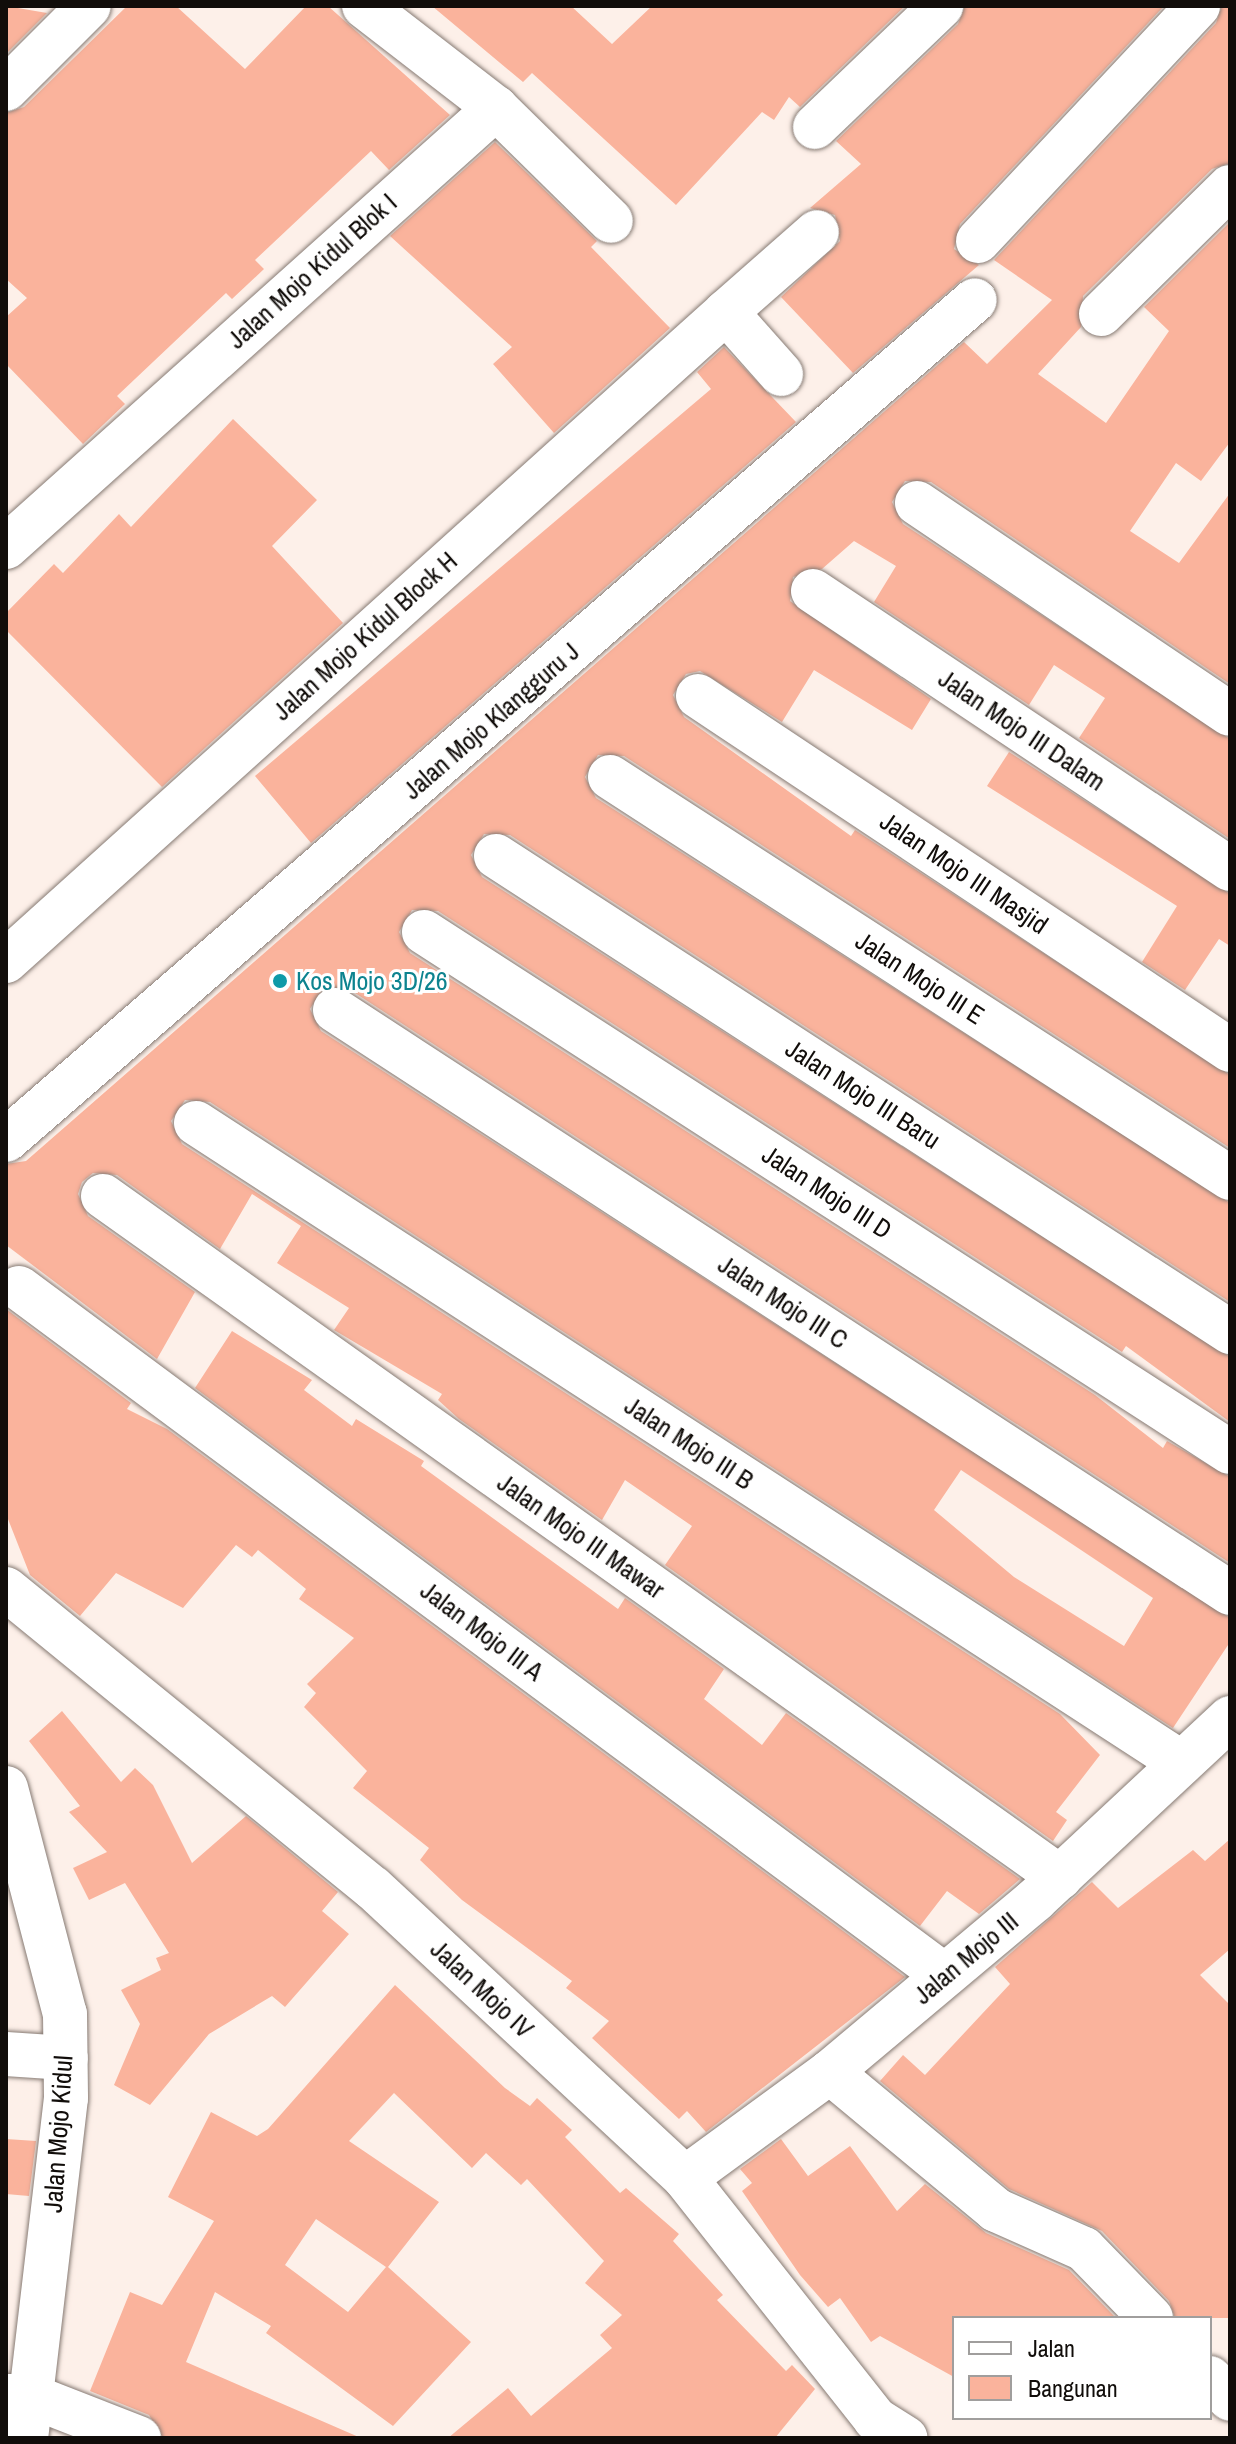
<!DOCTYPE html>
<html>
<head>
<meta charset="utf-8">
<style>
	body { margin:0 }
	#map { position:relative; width:1236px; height:2444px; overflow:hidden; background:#fdf0e9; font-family:"Archivo Narrow",sans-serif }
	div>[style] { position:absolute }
	.building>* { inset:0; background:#fab39c }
	.roads { filter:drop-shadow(0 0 2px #867a73) drop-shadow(0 0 2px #867a73) }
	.street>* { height:44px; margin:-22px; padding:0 22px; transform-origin:22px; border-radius:22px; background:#fff }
	.dots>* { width:22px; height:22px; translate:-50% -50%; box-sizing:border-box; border:4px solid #fff; border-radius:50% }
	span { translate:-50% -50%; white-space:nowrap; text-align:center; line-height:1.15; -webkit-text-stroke:6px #fff; paint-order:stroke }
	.street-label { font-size:26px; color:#110d0a }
	.culture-label { font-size:26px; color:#0d838f }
	.left { translate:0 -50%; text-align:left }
	.frame { position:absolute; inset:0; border:8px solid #110d0a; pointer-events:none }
	.legend { position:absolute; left:952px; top:2316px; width:260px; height:104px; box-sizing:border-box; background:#fff; border:2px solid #a09e9d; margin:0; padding:10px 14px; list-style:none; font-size:24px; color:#110d0a }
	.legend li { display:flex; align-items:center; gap:16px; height:40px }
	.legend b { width:40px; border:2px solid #a09e9d }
</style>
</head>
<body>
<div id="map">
	<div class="building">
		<div style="clip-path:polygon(6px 6px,47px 13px,6px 54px)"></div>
		<div style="clip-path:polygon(127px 6px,176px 6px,245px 69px,306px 6px,328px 6px,450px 115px,389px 170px,371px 151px,255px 260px,264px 269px,232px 299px,226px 293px,117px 396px,125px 404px,83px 444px,6px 364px,6px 317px,27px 298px,6px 279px,6px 113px,24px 107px)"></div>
		<div style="clip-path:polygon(432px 6px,571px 6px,612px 44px,652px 6px,905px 6px,800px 107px,789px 97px,774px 120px,762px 112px,676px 205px,532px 73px,523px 82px)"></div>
		<div style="clip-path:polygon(965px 6px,1164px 6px,960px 224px,954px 249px,979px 265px,853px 373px,781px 297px,840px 241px,835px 215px,810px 208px,861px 164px,836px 141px,958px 24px)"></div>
		<div style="clip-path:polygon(evenodd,1222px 6px,1230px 6px,1230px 163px,1212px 169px,1083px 296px,1081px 327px,1038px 374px,1106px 423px,1169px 331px,1144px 307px,1230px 222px,1230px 442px,1201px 481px,1176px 463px,1130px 531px,1179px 563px,1230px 493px,1230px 684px,931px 482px,905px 481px,892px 502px,903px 524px,1230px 739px,1230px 839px,1079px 738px,1105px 698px,1054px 665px,1029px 705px,874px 602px,896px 566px,854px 541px,822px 569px,793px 577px,790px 601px,931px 699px,912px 730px,814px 670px,782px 722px,700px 671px,686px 674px,673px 695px,684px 717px,851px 836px,855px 830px,1230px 1075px,1230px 1148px,624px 756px,598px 755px,585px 777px,596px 798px,1230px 1203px,1230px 1302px,510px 835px,484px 834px,471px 855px,482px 877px,1230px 1357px,1230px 1422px,1126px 1346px,1122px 1352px,438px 911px,412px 910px,399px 932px,410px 953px,1095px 1395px,1163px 1448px,1167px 1441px,1230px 1477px,1230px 1563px,349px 989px,323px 988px,310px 1009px,321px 1031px,1230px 1618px,1230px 1642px,1173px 1728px,210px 1102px,185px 1100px,171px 1121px,182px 1144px,1060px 1714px,1100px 1755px,1056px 1812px,1067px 1820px,1053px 1841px,665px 1565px,692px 1526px,625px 1480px,602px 1520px,459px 1419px,438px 1400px,442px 1394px,334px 1330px,349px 1308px,277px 1263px,301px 1226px,252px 1194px,220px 1249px,117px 1175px,93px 1173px,82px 1182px,78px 1194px,88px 1216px,195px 1292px,157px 1359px,6px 1245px,6px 1164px,26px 1161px,964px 342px,987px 364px,1052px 300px,994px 260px,1216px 23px,1222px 6px,961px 1470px,1153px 1598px,1124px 1646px,1014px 1577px,934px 1510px,961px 1470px)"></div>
		<div style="clip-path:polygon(495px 142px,597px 241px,591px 247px,670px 328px,554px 433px,493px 364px,512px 347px,390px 236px)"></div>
		<div style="clip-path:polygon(724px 347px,796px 422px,311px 843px,255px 776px,711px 389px,697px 372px)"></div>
		<div style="clip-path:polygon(233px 419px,317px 500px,272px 546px,343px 623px,162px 787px,6px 630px,6px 613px,54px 564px,63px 573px,119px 514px,131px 527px)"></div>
		<div style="clip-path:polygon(1009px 752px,1230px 894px,1230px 946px,1219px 939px,1185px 990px,1142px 962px,1177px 906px,987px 786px)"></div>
		<div style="clip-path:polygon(6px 1309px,131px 1403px,127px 1409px,167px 1429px,905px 1977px,706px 2132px,687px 2111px,679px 2119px,592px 2038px,609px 2021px,566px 1988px,572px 1981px,462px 1900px,420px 1860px,429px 1848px,353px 1788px,367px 1771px,304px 1707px,316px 1693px,307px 1684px,354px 1638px,299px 1599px,306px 1589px,258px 1550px,252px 1557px,236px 1545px,183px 1608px,116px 1573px,80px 1616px,30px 1575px,6px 1514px)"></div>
		<div style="clip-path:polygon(232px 1331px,312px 1380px,304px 1390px,352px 1426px,356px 1419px,424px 1461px,421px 1466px,618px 1609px,625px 1598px,724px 1669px,704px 1699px,762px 1745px,786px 1713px,1020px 1879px,979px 1914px,947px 1891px,920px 1926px,195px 1388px)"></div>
		<div style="clip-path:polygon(62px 1711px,121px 1782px,135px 1768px,153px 1785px,192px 1863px,246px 1816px,338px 1892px,322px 1911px,349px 1934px,285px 2007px,272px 1996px,209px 2034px,150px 2105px,114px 2085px,140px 2024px,121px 1990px,161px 1970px,156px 1958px,169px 1953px,125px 1883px,89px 1900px,73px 1868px,107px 1852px,69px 1812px,80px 1806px,29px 1741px)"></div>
		<div style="clip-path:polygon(1230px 1839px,1230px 1949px,1200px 1975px,1230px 2005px,1230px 2318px,1175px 2318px,1169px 2301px,1102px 2231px,1009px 2189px,880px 2081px,903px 2055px,925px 2075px,1010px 1984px,995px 1967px,1092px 1882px,1118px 1908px,1193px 1850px,1205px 1861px)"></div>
		<div style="clip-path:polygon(evenodd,395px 1985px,505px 2088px,530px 2106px,537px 2098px,572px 2130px,565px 2137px,620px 2193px,626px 2188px,679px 2234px,673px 2241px,723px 2295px,717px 2300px,786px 2371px,792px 2365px,815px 2389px,775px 2438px,448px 2438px,508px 2388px,531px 2416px,612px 2348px,600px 2335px,622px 2315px,585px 2283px,604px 2261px,527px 2179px,521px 2185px,486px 2153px,472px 2168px,394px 2093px,349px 2141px,439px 2202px,388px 2267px,471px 2342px,393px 2426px,266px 2333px,271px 2326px,215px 2292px,186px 2362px,361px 2438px,163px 2438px,149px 2415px,90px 2391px,130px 2292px,162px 2305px,214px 2221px,168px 2197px,211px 2112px,257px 2136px,268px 2129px,395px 1985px,316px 2219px,386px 2267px,348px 2312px,285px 2265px,316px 2219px)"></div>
		<div style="clip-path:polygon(6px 2139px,36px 2141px,29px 2196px,6px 2194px)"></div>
		<div style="clip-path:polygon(781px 2139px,808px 2176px,850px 2146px,897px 2211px,925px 2184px,986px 2233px,1069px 2270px,1116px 2318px,954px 2318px,954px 2377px,880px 2336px,871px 2342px,840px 2298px,828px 2307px,800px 2275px,742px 2191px,752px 2183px,740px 2169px)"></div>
	</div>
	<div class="roads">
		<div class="street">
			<div style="left:364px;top:6px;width:167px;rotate:37.7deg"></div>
			<div style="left:496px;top:108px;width:161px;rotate:44.5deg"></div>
			<div style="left:6px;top:89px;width:117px;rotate:-45deg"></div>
			<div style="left:815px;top:127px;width:175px;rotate:-43.8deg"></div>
			<div style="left:978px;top:241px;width:322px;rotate:-46.9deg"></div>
			<div style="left:726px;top:312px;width:121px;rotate:-41.3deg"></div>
			<div style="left:1101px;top:314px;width:181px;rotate:-44.6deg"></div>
			<div style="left:917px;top:503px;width:377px;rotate:34deg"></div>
			<div style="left:6px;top:547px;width:658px;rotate:-41.86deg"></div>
			<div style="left:813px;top:591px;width:501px;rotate:33.69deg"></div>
			<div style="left:698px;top:696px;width:639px;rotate:33.64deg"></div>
			<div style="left:610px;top:777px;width:738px;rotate:32.89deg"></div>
			<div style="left:496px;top:856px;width:875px;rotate:32.96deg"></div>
			<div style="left:424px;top:932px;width:959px;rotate:32.83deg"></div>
			<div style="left:6px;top:961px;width:969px;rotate:-42.03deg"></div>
			<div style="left:726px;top:312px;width:83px;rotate:48.4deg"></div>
			<div style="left:335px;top:1010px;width:1068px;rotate:33.08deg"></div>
			<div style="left:196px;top:1123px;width:1175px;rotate:32.99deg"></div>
			<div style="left:6px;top:1140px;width:1282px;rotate:-40.92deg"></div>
			<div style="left:103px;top:1196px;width:1175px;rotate:35.44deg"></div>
			<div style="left:19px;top:1288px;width:1152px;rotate:36.6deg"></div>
			<div style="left:6px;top:1589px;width:473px;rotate:39.2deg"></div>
			<div style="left:373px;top:1888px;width:426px;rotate:42.9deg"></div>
			<div style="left:685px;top:2178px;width:307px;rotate:51.7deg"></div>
			<div style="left:875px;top:2419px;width:36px;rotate:32deg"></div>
			<div style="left:6px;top:1788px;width:234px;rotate:75.4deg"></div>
			<div style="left:65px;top:2014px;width:84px;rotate:89.3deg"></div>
			<div style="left:66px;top:2098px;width:342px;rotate:96.7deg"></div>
			<div style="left:6px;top:2054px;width:60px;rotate:3.8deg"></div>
			<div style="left:830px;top:2072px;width:216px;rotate:39.7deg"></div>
			<div style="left:996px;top:2210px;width:96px;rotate:23.9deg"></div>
			<div style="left:1084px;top:2249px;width:96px;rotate:45.8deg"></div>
			<div style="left:685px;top:2178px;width:180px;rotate:-36.2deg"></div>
			<div style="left:830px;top:2072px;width:268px;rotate:-40deg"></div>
			<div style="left:1035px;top:1900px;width:267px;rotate:-43deg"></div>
			<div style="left:1210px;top:2378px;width:29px;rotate:46deg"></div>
			<div style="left:6px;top:2396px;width:25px"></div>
			<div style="left:31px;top:2396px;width:116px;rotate:21.3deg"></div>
		</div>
	</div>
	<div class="dots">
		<div style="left:280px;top:981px;background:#0f9aa8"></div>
	</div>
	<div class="street-label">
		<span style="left:312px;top:271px;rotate:-42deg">Jalan Mojo Kidul Blok I</span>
		<span style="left:365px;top:636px;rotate:-42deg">Jalan Mojo Kidul Block H</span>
		<span style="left:491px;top:721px;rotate:-41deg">Jalan Mojo Klangguru J</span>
		<span style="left:1022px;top:730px;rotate:34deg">Jalan Mojo III Dalam</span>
		<span style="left:964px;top:873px;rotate:34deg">Jalan Mojo III Masjid</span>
		<span style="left:920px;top:978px;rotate:33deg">Jalan Mojo III E</span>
		<span style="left:863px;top:1094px;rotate:33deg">Jalan Mojo III Baru</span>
		<span style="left:827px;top:1192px;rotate:33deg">Jalan Mojo III D</span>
		<span style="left:783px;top:1302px;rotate:33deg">Jalan Mojo III C</span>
		<span style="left:689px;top:1443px;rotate:33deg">Jalan Mojo III B</span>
		<span style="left:581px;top:1536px;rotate:35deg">Jalan Mojo III Mawar</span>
		<span style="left:482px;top:1631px;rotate:37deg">Jalan Mojo III A</span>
		<span style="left:966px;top:1958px;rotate:-40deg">Jalan Mojo III</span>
		<span style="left:482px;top:1989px;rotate:43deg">Jalan Mojo IV</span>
		<span style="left:58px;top:2134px;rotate:-86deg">Jalan Mojo Kidul</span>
	</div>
	<div class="culture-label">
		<span class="left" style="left:296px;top:981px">Kos Mojo 3D/26</span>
	</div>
	<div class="frame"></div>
	<ul class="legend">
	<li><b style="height:10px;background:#fff"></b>Jalan</li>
	<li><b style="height:22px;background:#fab39c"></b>Bangunan</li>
	</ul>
</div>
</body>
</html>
